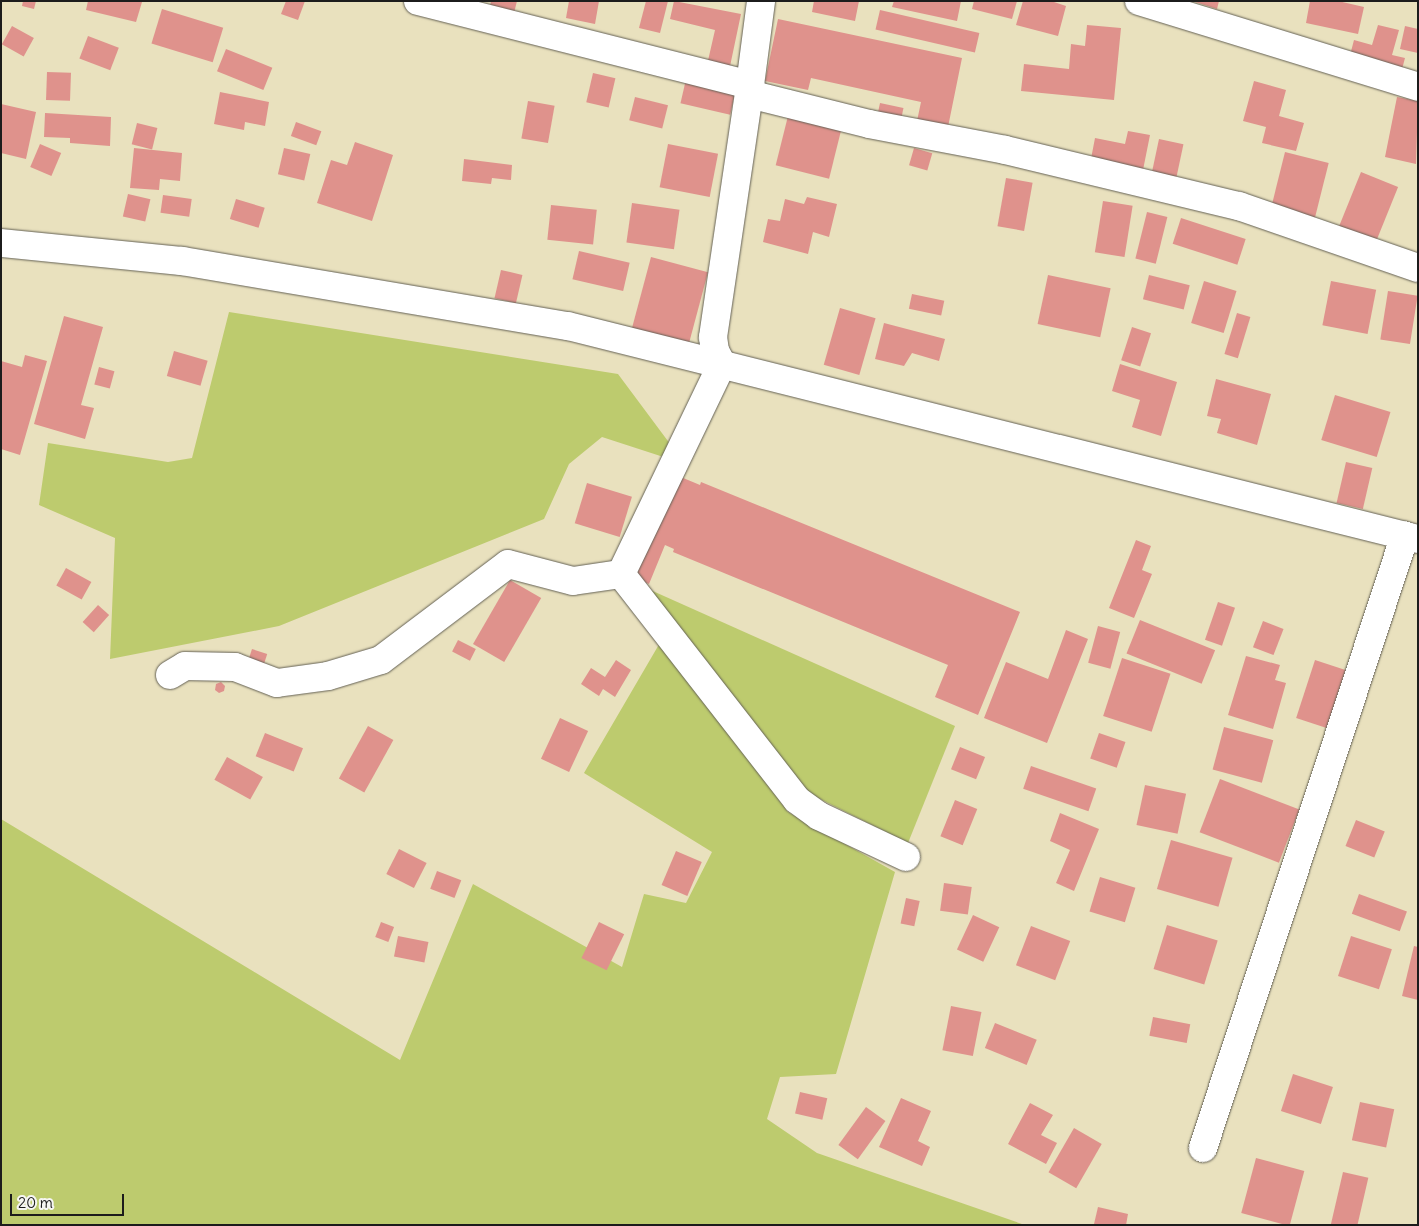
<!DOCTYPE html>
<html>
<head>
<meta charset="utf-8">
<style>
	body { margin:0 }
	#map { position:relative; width:1419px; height:1226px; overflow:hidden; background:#e9e1be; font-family:Delius,sans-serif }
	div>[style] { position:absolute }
	.green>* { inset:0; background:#bdcb6e }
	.building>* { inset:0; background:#df928c; transform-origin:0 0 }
	.roads { filter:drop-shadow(0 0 1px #646155) drop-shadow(0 0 1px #646155) }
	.minor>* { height:28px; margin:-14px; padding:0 14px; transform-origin:14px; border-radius:14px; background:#fff }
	span { translate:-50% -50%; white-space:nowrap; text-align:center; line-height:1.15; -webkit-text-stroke:4px #f6f6f2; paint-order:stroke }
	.frame { position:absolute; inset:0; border:2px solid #1c1c1c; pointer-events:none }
	.scale { position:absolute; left:10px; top:1194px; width:114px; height:22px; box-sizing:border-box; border:2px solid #1c1c1c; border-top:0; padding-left:6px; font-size:15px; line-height:18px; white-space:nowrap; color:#1c1c1c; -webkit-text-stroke:4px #f6f6f2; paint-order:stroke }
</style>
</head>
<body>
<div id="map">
	<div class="green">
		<div style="clip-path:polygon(229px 312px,618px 374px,685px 464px,602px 437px,569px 464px,544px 519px,279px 626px,110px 659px,115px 538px,39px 505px,48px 443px,168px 462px,192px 458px)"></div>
		<div style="clip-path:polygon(646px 588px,955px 726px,908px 843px,804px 791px)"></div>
		<div style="clip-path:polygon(661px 641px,788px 812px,895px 872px,836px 1074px,780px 1077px,767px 1119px,817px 1153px,1025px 1225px,1px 1225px,1px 819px,400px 1060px,473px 884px,622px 967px,644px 894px,686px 903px,712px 852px,584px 773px)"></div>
	</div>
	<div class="building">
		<div style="clip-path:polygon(23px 1px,36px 1px,34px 9px,22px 6px)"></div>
		<div style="clip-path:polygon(88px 1px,137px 1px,142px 2px,136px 22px,86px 10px)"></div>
		<div style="clip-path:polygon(286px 1px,305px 1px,298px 20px,281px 14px)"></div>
		<div style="clip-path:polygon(491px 1px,517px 1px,514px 13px,490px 7px)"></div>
		<div style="clip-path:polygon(569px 1px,599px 1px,595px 24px,566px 18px)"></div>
		<div style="clip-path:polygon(646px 1px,668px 1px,660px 33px,639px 28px)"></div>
		<div style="clip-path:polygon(674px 1px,741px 14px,729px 71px,707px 65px,715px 30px,670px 19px)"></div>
		<div style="clip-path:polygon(814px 1px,859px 1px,855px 21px,812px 12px)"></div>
		<div style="clip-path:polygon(894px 1px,961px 1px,957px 21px,892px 7px)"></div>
		<div style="clip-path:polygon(974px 1px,1017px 1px,1012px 19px,972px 9px)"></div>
		<div style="clip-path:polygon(1023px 1px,1051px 1px,1066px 6px,1058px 36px,1016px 25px)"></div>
		<div style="clip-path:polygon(1192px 1px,1219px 1px,1217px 9px)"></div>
		<div style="clip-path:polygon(1310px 1px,1338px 1px,1364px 7px,1358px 34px,1306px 23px)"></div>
		<div style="left:162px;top:9px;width:64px;height:36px;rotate:17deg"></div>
		<div style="left:880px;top:10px;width:102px;height:20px;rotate:13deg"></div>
		<div style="clip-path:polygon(778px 19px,962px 58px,948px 127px,917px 121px,921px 102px,811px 78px,808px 90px,765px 81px)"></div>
		<div style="clip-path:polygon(1087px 25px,1121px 28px,1114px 100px,1021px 91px,1024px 64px,1069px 69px,1071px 44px,1085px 46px)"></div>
		<div style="clip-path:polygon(1378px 25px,1399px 30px,1392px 55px,1405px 58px,1401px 73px,1349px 59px,1354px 40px,1372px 45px)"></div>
		<div style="left:12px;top:26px;width:25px;height:21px;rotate:29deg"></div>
		<div style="clip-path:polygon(1405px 26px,1418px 29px,1418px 53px,1400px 49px)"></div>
		<div style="left:88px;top:36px;width:33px;height:24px;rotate:21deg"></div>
		<div style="left:226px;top:49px;width:50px;height:24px;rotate:22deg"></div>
		<div style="left:47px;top:72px;width:24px;height:28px;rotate:2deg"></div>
		<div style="left:593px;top:73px;width:23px;height:30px;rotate:13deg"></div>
		<div style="left:687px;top:75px;width:51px;height:29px;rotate:13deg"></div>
		<div style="clip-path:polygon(1254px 81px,1286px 90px,1279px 116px,1304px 123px,1296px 151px,1262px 143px,1266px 127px,1243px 121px)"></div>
		<div style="clip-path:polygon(220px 92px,269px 102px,265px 126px,245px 122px,244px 130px,214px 124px)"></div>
		<div style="left:635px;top:97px;width:34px;height:24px;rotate:14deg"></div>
		<div style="clip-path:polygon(1397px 97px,1418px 101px,1416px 164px,1385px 157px)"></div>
		<div style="left:528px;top:101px;width:27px;height:38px;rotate:10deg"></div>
		<div style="left:880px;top:103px;width:24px;height:12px;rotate:12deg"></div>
		<div style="clip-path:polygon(1px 104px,36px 112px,26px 159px,1px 153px)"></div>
		<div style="left:789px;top:112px;width:55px;height:55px;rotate:14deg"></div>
		<div style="clip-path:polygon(45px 113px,111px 117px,110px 146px,70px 143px,70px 138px,44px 137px)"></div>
		<div style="left:296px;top:122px;width:27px;height:15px;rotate:20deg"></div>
		<div style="left:137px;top:123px;width:21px;height:22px;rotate:14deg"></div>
		<div style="clip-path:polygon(1128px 131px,1150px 135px,1142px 175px,1090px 164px,1095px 138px,1125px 144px)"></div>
		<div style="left:1159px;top:139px;width:25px;height:35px;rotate:12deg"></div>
		<div style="clip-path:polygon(355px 142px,393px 155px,372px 221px,317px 203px,331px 160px,347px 165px)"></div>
		<div style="left:40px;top:144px;width:23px;height:25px;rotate:23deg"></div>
		<div style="left:668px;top:144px;width:51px;height:44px;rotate:11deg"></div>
		<div style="clip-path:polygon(134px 148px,182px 153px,180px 181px,160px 179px,159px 190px,130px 188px)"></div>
		<div style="left:284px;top:148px;width:27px;height:27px;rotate:13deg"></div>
		<div style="left:914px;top:148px;width:19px;height:18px;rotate:16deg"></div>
		<div style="left:1285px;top:152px;width:45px;height:60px;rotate:14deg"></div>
		<div style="clip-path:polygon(464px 159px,512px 165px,511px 180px,492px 178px,491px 184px,462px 181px)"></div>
		<div style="left:1361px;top:172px;width:40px;height:62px;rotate:22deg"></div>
		<div style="left:1006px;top:178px;width:27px;height:49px;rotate:10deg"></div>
		<div style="left:128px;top:194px;width:23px;height:23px;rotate:13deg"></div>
		<div style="left:163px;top:195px;width:29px;height:18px;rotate:8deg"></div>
		<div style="clip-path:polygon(807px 197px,837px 204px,829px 237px,813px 232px,808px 254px,763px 242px,768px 219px,780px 221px,785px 199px,804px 204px)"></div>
		<div style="left:236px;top:199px;width:30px;height:21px;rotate:17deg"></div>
		<div style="left:1103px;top:201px;width:30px;height:52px;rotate:9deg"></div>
		<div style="left:632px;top:203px;width:48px;height:40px;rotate:8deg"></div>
		<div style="left:551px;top:205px;width:46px;height:35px;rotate:6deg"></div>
		<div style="left:1147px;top:212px;width:21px;height:48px;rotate:14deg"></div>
		<div style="left:1181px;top:218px;width:68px;height:27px;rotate:18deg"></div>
		<div style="left:579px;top:251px;width:52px;height:29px;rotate:13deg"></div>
		<div style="left:651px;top:257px;width:59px;height:76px;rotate:15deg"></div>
		<div style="left:501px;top:270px;width:22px;height:29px;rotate:13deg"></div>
		<div style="left:1048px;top:275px;width:64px;height:50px;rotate:12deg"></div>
		<div style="left:1149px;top:275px;width:42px;height:25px;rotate:14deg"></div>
		<div style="left:1204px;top:281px;width:34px;height:44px;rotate:17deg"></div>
		<div style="left:1331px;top:281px;width:46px;height:45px;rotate:11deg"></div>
		<div style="left:1388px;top:291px;width:30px;height:49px;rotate:9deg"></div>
		<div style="left:912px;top:294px;width:33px;height:15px;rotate:12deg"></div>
		<div style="left:840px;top:308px;width:37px;height:59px;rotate:16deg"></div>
		<div style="left:1237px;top:313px;width:14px;height:43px;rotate:17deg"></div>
		<div style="clip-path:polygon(64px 316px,103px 327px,81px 405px,94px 408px,85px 439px,34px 424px)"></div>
		<div style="clip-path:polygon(884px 323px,945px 339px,939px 361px,912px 353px,904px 366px,875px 359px)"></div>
		<div style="left:1132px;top:327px;width:20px;height:35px;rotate:18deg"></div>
		<div style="left:174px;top:351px;width:35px;height:26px;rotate:16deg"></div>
		<div style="clip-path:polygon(25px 355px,47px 361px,20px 455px,1px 449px,1px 361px,22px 367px)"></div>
		<div style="clip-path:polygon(1120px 364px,1177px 382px,1161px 436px,1132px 427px,1140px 400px,1112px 391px)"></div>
		<div style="left:99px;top:367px;width:16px;height:18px;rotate:15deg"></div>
		<div style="clip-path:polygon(1216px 379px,1271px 394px,1257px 445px,1217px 433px,1221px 419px,1207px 416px)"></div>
		<div style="left:1335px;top:395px;width:58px;height:47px;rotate:17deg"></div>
		<div style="left:1346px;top:462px;width:27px;height:42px;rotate:13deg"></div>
		<div style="clip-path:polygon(676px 475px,700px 485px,701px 482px,1020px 612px,978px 715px,935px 697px,948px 665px,673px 552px,674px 549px,665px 545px,649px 584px,634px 578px)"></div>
		<div style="left:587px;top:483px;width:47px;height:42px;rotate:17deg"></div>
		<div style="clip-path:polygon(1136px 540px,1151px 546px,1142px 570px,1152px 574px,1134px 618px,1109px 608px)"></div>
		<div style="left:66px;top:568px;width:29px;height:20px;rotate:29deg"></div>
		<div style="left:510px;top:580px;width:36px;height:74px;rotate:30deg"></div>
		<div style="left:1218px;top:602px;width:18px;height:40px;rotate:19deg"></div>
		<div style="left:98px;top:605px;width:15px;height:23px;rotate:42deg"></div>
		<div style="left:1140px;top:620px;width:81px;height:36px;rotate:22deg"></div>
		<div style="left:1263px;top:621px;width:22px;height:28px;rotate:21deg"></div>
		<div style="left:1098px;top:626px;width:23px;height:38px;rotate:15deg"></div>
		<div style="clip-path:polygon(1066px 630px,1088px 639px,1047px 743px,984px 718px,1006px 662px,1048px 679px)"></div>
		<div style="left:458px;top:640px;width:20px;height:13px;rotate:27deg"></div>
		<div style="left:252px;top:649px;width:16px;height:14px;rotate:18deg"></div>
		<div style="clip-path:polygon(1246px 656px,1280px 665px,1275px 680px,1286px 683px,1273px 729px,1228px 715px)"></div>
		<div style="left:1122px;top:658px;width:51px;height:61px;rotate:18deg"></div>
		<div style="clip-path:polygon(616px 660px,631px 670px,615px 697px,603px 689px,599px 696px,581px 684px,591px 668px,605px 677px)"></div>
		<div style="left:1315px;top:660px;width:32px;height:61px;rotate:18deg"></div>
		<div style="clip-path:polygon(221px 682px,225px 686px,224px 691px,219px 693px,215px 690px,216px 684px)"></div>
		<div style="left:560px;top:718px;width:31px;height:45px;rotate:25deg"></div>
		<div style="left:368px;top:726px;width:29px;height:60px;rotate:29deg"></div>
		<div style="left:1224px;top:727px;width:51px;height:44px;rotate:15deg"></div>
		<div style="left:265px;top:733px;width:41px;height:25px;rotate:22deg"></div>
		<div style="left:1099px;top:733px;width:28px;height:27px;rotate:19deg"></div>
		<div style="left:960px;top:747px;width:27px;height:24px;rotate:22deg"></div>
		<div style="left:227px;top:757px;width:41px;height:26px;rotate:29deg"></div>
		<div style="left:1031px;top:766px;width:69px;height:24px;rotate:19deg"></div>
		<div style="left:1220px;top:779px;width:85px;height:57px;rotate:21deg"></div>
		<div style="left:1145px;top:785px;width:42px;height:41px;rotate:12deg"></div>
		<div style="left:955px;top:800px;width:24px;height:39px;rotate:22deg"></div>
		<div style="clip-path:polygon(1060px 813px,1099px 829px,1074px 891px,1056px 883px,1070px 850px,1050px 841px)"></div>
		<div style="left:1356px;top:820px;width:31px;height:28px;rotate:22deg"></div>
		<div style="left:1171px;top:840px;width:64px;height:51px;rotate:16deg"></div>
		<div style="left:399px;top:849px;width:31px;height:28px;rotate:27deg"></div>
		<div style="left:676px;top:851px;width:28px;height:37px;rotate:23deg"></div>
		<div style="left:437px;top:871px;width:26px;height:19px;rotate:21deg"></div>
		<div style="left:1100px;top:877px;width:37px;height:36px;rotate:17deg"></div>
		<div style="left:944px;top:883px;width:28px;height:28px;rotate:8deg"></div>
		<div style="left:1359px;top:894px;width:51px;height:21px;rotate:20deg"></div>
		<div style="left:906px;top:898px;width:14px;height:26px;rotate:12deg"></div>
		<div style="left:973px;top:915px;width:29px;height:38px;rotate:25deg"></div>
		<div style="left:381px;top:922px;width:14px;height:16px;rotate:21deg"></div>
		<div style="left:599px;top:922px;width:28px;height:40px;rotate:26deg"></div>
		<div style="left:1167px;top:925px;width:53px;height:46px;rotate:17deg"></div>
		<div style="left:1031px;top:926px;width:42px;height:42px;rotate:21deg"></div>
		<div style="left:398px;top:936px;width:31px;height:21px;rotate:11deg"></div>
		<div style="left:1351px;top:936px;width:43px;height:42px;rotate:18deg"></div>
		<div style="clip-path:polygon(1414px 946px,1418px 947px,1418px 1000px,1402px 996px)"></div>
		<div style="left:951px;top:1006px;width:31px;height:45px;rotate:11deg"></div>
		<div style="left:1153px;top:1017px;width:38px;height:19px;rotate:11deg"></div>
		<div style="left:995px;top:1023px;width:45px;height:27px;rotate:22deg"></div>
		<div style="left:1293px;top:1074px;width:42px;height:39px;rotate:18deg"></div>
		<div style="left:800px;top:1092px;width:28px;height:22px;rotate:13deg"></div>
		<div style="clip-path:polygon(901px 1098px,931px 1111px,918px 1141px,930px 1147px,922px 1166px,879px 1147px)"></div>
		<div style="left:1360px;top:1102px;width:35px;height:39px;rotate:12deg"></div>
		<div style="clip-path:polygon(1030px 1103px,1053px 1115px,1041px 1135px,1057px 1143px,1046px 1164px,1008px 1144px)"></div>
		<div style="left:866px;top:1107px;width:24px;height:47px;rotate:36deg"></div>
		<div style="left:1074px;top:1128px;width:32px;height:51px;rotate:30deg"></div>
		<div style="left:1256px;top:1158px;width:50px;height:57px;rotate:15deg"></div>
		<div style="left:1343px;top:1172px;width:26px;height:54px;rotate:13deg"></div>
		<div style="clip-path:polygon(1098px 1207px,1128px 1214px,1126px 1225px,1094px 1224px)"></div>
	</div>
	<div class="roads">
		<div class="minor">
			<div style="left:418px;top:1px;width:342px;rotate:14.2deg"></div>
			<div style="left:750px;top:85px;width:85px;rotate:-82.5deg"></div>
			<div style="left:1139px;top:1px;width:292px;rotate:17.1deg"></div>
			<div style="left:749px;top:94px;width:124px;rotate:14deg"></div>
			<div style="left:869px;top:124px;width:138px;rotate:10.8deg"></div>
			<div style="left:1005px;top:150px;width:241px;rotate:13.5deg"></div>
			<div style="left:1239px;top:206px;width:189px;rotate:19.1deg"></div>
			<div style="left:1px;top:243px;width:182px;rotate:5.7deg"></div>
			<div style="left:182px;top:261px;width:391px;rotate:9.6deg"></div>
			<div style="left:568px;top:326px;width:876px;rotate:14.07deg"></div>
			<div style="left:621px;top:574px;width:233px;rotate:-64.3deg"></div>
			<div style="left:722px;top:364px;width:15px;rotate:-118deg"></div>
			<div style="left:715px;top:351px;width:14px;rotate:-98deg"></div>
			<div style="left:713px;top:337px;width:255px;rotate:-81.6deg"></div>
			<div style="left:621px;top:574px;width:286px;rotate:52.1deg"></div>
			<div style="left:797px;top:800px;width:27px;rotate:36deg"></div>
			<div style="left:819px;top:816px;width:96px;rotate:25.2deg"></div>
			<div style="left:170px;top:675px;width:17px;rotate:-31deg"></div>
			<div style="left:185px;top:666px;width:50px;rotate:1.1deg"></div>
			<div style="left:235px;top:667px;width:45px;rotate:20.9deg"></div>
			<div style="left:277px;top:683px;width:51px;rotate:-7.8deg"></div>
			<div style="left:328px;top:676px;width:55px;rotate:-16.8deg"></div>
			<div style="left:381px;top:660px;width:159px;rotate:-37.1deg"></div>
			<div style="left:508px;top:564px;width:67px;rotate:14.7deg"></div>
			<div style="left:573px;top:581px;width:49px;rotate:-8.3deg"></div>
			<div style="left:1203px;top:1148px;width:645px;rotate:-71.76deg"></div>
		</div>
	</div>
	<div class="frame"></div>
	<div class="scale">20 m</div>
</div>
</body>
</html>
